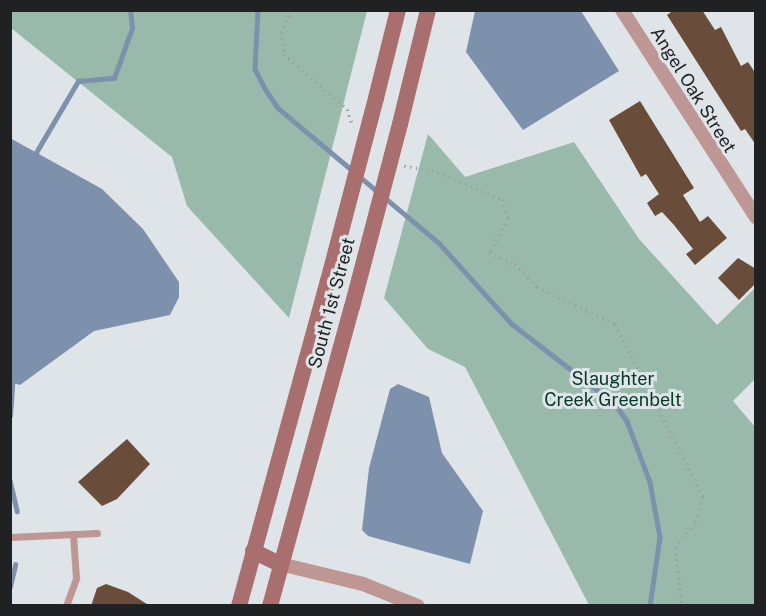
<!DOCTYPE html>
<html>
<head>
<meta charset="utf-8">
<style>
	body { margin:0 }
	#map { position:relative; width:766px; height:616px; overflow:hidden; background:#dfe4e8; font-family:"Public Sans",sans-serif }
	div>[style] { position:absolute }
	.green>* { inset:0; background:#99b9aa }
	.water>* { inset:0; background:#7d91ad }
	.stream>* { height:4.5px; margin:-2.25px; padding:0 2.25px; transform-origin:2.25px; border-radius:2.25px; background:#7d91ad }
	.building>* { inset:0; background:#694d3a }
	.path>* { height:3px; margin-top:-1.5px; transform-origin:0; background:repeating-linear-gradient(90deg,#9ca0a4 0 1.5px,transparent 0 6px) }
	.service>* { height:7px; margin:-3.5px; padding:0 3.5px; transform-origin:3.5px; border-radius:3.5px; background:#be9694 }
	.minor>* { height:14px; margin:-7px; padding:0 7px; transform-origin:7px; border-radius:7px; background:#be9694 }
	.secondary>* { height:16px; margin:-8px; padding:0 8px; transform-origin:8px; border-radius:8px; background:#a96f6f }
	.secondary-bridge>* { height:16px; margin:-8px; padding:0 8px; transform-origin:8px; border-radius:8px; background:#a96f6f }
	span { translate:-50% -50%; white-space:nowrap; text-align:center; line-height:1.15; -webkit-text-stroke:6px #dfe4e8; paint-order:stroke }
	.street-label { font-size:18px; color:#1f2123 }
	.park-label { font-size:18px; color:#043a28 }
	.frame { position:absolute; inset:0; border:12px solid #1f2123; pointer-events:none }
</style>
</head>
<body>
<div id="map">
	<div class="green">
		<div style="clip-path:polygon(10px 11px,367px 11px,289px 318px,187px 206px,172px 157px,11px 28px)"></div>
		<div style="clip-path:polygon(428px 134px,465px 177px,574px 142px,639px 239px,717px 325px,755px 288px,755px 379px,733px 401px,755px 427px,755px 605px,589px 605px,465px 367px,428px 349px,384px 298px)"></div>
	</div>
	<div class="water">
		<div style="clip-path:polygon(475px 11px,581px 11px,619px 71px,523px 130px,466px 52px)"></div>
		<div style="clip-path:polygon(10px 138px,102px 189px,143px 229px,179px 282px,179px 297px,170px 315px,94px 331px,20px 385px,10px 382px)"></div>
		<div style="clip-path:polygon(398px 384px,429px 397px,442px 453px,483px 511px,470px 564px,368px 536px,362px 530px,369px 468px,390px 389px)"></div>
	</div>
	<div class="stream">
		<div style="left:258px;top:10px;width:59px;rotate:92.9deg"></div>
		<div style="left:255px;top:69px;width:20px;rotate:63deg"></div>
		<div style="left:264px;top:87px;width:25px;rotate:56deg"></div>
		<div style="left:278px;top:108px;width:98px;rotate:40deg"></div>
		<div style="left:34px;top:156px;width:87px;rotate:-59.6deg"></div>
		<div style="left:78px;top:81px;width:36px;rotate:-5deg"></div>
		<div style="left:114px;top:78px;width:53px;rotate:-70.2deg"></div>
		<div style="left:132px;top:28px;width:18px;rotate:-96deg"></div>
		<div style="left:359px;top:176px;width:25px;rotate:40deg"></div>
		<div style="left:384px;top:197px;width:72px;rotate:39.9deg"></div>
		<div style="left:439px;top:243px;width:108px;rotate:48deg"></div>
		<div style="left:511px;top:323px;width:132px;rotate:37.9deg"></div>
		<div style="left:615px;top:404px;width:21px;rotate:55deg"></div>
		<div style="left:627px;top:421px;width:65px;rotate:69.3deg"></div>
		<div style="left:650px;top:482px;width:56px;rotate:79.7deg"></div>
		<div style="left:660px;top:537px;width:70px;rotate:98.2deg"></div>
		<div style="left:10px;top:416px;width:39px;rotate:-86deg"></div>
		<div style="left:10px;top:480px;width:32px;rotate:77deg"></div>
		<div style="left:10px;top:587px;width:23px;rotate:-77deg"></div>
	</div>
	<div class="building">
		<div style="clip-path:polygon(674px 10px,702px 10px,715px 30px,721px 27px,741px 66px,748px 62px,756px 74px,756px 145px,745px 129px,741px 131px,667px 15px)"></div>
		<div style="clip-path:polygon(640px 101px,694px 188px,683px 195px,700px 222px,708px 216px,727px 238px,695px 265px,686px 254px,693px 249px,674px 225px,662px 212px,655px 216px,647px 203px,659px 194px,646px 174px,641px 177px,609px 120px)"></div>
		<div style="clip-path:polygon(738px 258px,756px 269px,756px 283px,739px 300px,718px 278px)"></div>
		<div style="clip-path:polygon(127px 439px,150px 464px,117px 499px,102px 506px,78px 482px)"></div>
		<div style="clip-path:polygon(106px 584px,128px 592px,150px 606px,91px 606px,97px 588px)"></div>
	</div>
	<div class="path">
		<div style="left:293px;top:10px;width:25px;rotate:119deg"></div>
		<div style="left:281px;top:32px;width:22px;rotate:82deg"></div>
		<div style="left:284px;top:54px;width:84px;rotate:41.1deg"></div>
		<div style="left:347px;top:109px;width:18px;rotate:71deg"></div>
		<div style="left:404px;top:166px;width:28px;rotate:8deg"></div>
		<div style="left:432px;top:170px;width:76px;rotate:22.5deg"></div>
		<div style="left:502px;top:199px;width:20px;rotate:72deg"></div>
		<div style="left:508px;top:218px;width:40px;rotate:118deg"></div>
		<div style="left:489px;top:253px;width:28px;rotate:23deg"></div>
		<div style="left:515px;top:264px;width:32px;rotate:46deg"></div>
		<div style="left:537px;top:287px;width:86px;rotate:25.4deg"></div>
		<div style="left:615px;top:324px;width:194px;rotate:63deg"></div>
		<div style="left:703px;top:497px;width:27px;rotate:107deg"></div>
		<div style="left:695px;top:523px;width:31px;rotate:130deg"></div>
		<div style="left:675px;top:547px;width:59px;rotate:83.2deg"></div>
	</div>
	<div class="service">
		<div style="left:10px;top:537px;width:87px;rotate:-2.6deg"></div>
		<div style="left:66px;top:606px;width:30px;rotate:-70deg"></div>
		<div style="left:76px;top:578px;width:44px;rotate:-93.9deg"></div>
	</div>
	<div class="minor">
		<div style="left:622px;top:10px;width:247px;rotate:57.1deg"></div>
		<div style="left:280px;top:564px;width:85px;rotate:13.5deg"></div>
		<div style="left:363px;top:584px;width:59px;rotate:21.8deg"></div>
	</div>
	<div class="secondary">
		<div style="left:376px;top:98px;width:91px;rotate:-76deg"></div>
		<div style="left:400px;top:124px;width:117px;rotate:-76.2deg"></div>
		<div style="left:253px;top:551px;width:30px;rotate:26deg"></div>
		<div style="left:239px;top:606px;width:337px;rotate:-74.7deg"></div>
		<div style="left:270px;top:606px;width:310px;rotate:-74.7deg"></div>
	</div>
	<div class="secondary-bridge">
		<div style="left:328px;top:281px;width:189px;rotate:-75.3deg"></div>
		<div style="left:352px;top:307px;width:189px;rotate:-75.3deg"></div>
	</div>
	<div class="street-label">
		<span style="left:693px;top:90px;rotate:58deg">Angel Oak Street</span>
		<span style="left:332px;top:303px;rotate:-75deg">South 1st Street</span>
	</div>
	<div class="park-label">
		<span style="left:613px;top:390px">Slaughter<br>Creek Greenbelt</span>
	</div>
	<div class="frame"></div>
</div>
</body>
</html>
